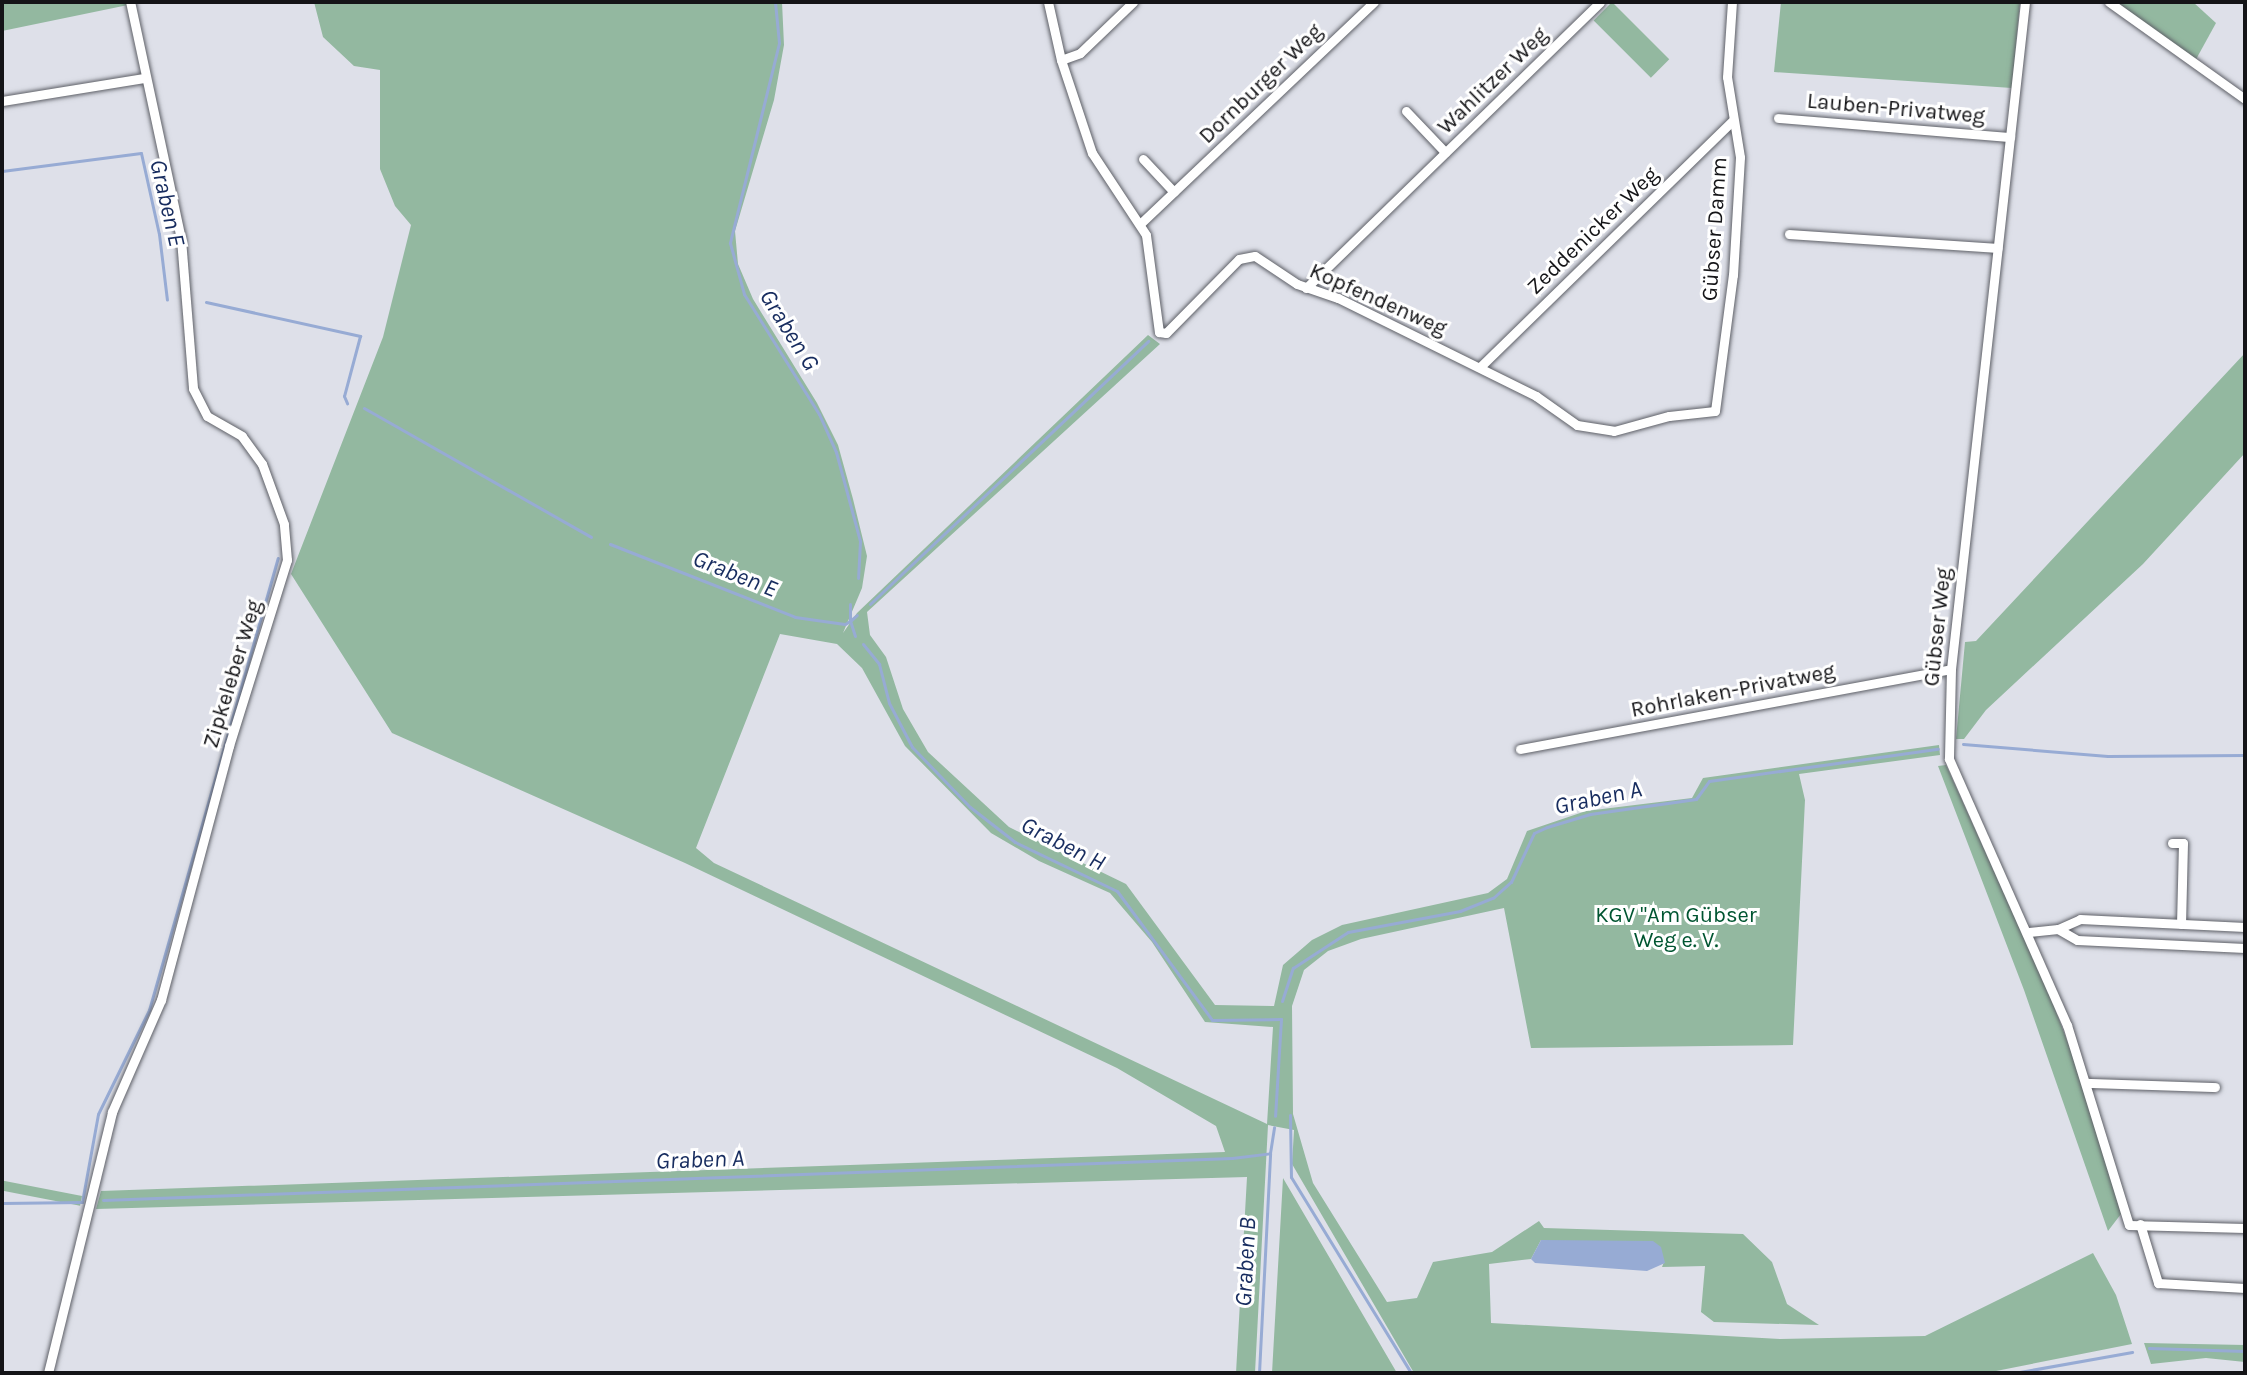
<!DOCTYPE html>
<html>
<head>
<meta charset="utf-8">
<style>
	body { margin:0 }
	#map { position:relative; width:2247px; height:1375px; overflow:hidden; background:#dee0e9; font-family:Karla,sans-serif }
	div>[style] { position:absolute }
	.green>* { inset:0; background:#93b8a0; transform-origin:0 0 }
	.water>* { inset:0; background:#97abd4 }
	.stream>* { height:3px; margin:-1.5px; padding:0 1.5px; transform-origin:1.5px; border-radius:1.5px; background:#97abd4 }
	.roads { filter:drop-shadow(0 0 2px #5e6067) drop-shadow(0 0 2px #5e6067) }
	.street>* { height:9px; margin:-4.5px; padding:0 4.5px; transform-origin:4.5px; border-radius:4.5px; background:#fff }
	span { translate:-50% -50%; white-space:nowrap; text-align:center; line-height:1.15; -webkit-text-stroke:6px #fff; paint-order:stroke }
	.street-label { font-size:22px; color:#141417 }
	.park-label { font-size:22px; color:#005531 }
	.water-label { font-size:24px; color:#172c5f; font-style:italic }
	.frame { position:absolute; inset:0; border:4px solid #141417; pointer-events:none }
</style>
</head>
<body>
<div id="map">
	<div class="green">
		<div style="clip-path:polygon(2px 2px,127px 2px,128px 5px,2px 31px)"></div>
		<div style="clip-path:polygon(evenodd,314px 2px,782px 2px,784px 45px,774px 100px,735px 231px,738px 264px,753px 299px,817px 403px,838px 445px,853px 499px,867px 556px,862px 588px,843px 633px,857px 613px,1148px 335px,1160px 344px,867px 612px,870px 635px,886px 657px,903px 709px,928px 752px,1009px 827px,1126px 884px,1215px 1005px,1274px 1006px,1283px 965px,1312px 940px,1342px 925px,1488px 893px,1507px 879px,1527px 831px,1586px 811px,1692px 798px,1703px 778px,1939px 745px,1940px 755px,1799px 774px,1805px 800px,1793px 1045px,1531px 1048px,1504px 908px,1361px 939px,1328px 951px,1304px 970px,1292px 1006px,1293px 1114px,1313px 1183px,1387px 1302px,1417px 1298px,1433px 1262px,1492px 1252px,1539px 1221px,1544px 1228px,1743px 1234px,1772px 1262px,1787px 1304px,1819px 1325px,1714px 1322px,1701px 1312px,1705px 1266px,1662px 1267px,1664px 1262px,1541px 1240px,1531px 1259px,1489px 1264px,1491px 1323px,1780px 1339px,1925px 1336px,2093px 1253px,2116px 1295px,2132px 1344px,1986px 1373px,1414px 1373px,1292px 1164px,1294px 1130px,1268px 1125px,1255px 1373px,1236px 1373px,1247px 1177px,96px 1209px,101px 1191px,1225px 1152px,1216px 1126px,1117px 1068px,685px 863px,392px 733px,291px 574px,383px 337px,411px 225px,395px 206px,380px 169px,380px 70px,354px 66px,323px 37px,314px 2px,780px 634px,837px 644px,862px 668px,905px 746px,991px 833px,1039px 861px,1110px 893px,1152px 942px,1205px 1022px,1273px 1027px,1267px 1124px,714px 863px,696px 848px,780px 634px)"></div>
		<div style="left:1612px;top:2px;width:81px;height:26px;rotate:45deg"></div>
		<div style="clip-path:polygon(1781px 2px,2020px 2px,2012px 88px,1774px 72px)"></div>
		<div style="clip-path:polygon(2109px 2px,2193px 2px,2216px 23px,2194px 63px)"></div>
		<div style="clip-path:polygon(2245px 353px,2245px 453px,2143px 564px,1986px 710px,1964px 739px,1956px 739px,1965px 642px,1976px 641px)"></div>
		<div style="clip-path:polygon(1946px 765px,2049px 993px,2082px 1080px,2121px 1214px,2108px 1231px,2024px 990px,1938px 766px)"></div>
		<div style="clip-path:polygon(1283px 1178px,1304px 1214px,1397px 1373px,1272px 1373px)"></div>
		<div style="left:82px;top:1196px;width:10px;height:80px;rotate:101deg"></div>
		<div style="clip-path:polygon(2144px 1343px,2245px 1345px,2245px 1362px,2206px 1358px,2151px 1364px)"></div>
	</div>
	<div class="water">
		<div style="clip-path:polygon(1541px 1240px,1653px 1241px,1661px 1247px,1665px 1263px,1647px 1271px,1535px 1263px,1531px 1259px)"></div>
	</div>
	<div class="stream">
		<div style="left:775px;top:2px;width:41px;rotate:84.4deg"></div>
		<div style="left:779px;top:43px;width:206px;rotate:103.8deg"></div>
		<div style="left:730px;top:243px;width:53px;rotate:74.6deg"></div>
		<div style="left:744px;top:294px;width:142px;rotate:58deg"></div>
		<div style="left:819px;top:414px;width:42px;rotate:65.9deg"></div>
		<div style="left:836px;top:452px;width:92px;rotate:74.9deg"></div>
		<div style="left:860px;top:541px;width:37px;rotate:93deg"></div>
		<div style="left:2px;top:171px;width:140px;rotate:-7.4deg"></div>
		<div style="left:141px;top:153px;width:83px;rotate:77.5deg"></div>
		<div style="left:159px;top:234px;width:66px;rotate:83.1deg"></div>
		<div style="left:206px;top:302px;width:158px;rotate:12.4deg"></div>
		<div style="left:360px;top:336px;width:62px;rotate:104.9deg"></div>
		<div style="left:344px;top:396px;width:8px;rotate:67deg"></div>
		<div style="left:364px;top:408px;width:261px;rotate:29.6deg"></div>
		<div style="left:610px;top:544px;width:199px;rotate:21.5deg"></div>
		<div style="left:795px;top:617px;width:50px;rotate:8deg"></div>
		<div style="left:845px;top:624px;width:6px;rotate:-31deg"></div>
		<div style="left:850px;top:621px;width:17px;rotate:-90deg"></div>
		<div style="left:870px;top:604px;width:383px;rotate:-43.4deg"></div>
		<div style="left:855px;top:636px;width:16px;rotate:-108deg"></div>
		<div style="left:850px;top:621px;width:9px;rotate:-41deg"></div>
		<div style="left:863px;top:644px;width:26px;rotate:51deg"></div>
		<div style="left:879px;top:664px;width:40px;rotate:75.6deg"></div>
		<div style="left:889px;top:703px;width:50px;rotate:62.4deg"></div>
		<div style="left:912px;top:747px;width:83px;rotate:46deg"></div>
		<div style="left:970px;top:807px;width:57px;rotate:37.9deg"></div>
		<div style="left:1015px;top:842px;width:113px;rotate:25.7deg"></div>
		<div style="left:1117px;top:891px;width:160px;rotate:53.6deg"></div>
		<div style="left:1212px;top:1020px;width:69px;rotate:-0.8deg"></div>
		<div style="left:1281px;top:1019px;width:97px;rotate:93.5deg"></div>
		<div style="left:1963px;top:744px;width:145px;rotate:4.7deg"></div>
		<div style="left:2108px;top:756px;width:137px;rotate:-0.4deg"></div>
		<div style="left:1282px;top:1001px;width:35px;rotate:-72deg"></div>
		<div style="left:1293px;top:968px;width:66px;rotate:-33.2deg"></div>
		<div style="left:1348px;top:932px;width:114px;rotate:-10.6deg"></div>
		<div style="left:1460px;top:911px;width:35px;rotate:-22deg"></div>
		<div style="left:1493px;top:898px;width:24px;rotate:-42deg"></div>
		<div style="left:1511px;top:882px;width:54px;rotate:-64.9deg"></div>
		<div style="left:1534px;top:833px;width:14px;rotate:-25deg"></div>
		<div style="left:1547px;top:827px;width:45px;rotate:-16.8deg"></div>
		<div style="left:1590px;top:814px;width:107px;rotate:-8.1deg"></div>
		<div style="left:1696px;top:799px;width:22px;rotate:-54deg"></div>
		<div style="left:1709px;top:781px;width:231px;rotate:-8deg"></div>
		<div style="left:1290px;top:1115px;width:62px;rotate:89.1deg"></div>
		<div style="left:1291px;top:1177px;width:230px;rotate:58.5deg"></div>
		<div style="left:103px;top:1200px;width:1130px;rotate:-2.13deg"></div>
		<div style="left:1232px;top:1158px;width:38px;rotate:-7deg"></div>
		<div style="left:1270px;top:1153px;width:26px;rotate:-81deg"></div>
		<div style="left:2px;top:1203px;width:80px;rotate:-0.7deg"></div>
		<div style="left:82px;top:1202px;width:89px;rotate:-79.7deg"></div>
		<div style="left:98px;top:1114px;width:116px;rotate:-63.9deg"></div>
		<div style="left:149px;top:1010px;width:470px;rotate:-74.1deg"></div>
		<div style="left:2149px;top:1348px;width:96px;rotate:1.8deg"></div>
		<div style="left:1259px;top:1373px;width:220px;rotate:-87.1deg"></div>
		<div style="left:2014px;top:1373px;width:120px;rotate:-10.1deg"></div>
	</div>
	<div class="roads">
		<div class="street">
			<div style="left:1048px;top:2px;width:59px;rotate:77.4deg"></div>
			<div style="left:1061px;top:60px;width:98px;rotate:71.6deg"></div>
			<div style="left:1092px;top:153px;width:98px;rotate:56.6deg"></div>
			<div style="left:1146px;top:235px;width:98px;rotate:82.4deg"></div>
			<div style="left:1159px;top:332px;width:7px;rotate:8deg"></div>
			<div style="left:1166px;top:333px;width:104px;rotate:-45.4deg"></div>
			<div style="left:1239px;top:259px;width:16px;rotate:-11deg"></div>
			<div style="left:1255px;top:256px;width:50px;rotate:33.7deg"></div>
			<div style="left:1297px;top:284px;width:43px;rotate:18.9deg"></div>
			<div style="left:1338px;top:298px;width:221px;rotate:26.3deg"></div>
			<div style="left:1536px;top:396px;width:50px;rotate:35.3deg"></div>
			<div style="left:1577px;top:425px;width:37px;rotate:9deg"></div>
			<div style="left:1614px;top:431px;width:57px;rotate:-15.3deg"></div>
			<div style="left:1669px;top:416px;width:46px;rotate:-6.2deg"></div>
			<div style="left:1715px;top:411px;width:137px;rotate:-82.5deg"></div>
			<div style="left:1733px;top:275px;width:118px;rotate:-86.6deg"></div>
			<div style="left:1740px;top:157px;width:81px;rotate:-99.2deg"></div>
			<div style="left:1727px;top:77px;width:75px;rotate:-86.2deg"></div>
			<div style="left:2025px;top:2px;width:671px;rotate:96.33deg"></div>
			<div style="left:1951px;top:669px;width:90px;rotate:91.3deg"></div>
			<div style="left:1949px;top:759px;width:291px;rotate:66.1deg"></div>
			<div style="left:2067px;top:1025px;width:209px;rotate:72.8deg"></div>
			<div style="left:2129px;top:1225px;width:116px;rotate:1.5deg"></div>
			<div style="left:2109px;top:2px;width:167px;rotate:35.5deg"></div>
			<div style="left:1061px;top:60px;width:20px;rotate:-20deg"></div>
			<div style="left:1080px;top:53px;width:74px;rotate:-43.9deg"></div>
			<div style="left:2px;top:101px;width:144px;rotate:-9.2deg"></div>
			<div style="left:1406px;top:111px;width:57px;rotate:46.4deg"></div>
			<div style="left:1778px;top:118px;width:233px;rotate:4.7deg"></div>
			<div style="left:1143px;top:159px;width:45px;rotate:46.8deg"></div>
			<div style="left:1141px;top:223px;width:321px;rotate:-43.5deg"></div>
			<div style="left:1789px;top:234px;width:209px;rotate:3.8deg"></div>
			<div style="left:1306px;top:288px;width:410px;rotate:-44.2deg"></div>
			<div style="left:1480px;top:367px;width:352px;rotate:-44.3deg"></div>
			<div style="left:1520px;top:749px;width:438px;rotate:-10.5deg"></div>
			<div style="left:2172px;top:843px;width:11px"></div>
			<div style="left:2183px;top:843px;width:81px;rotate:91.4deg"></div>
			<div style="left:2058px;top:929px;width:24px;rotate:-24deg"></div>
			<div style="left:2080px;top:919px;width:165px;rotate:2.8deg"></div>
			<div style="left:2029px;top:932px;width:29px;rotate:-6deg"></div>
			<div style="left:2058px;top:929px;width:22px;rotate:30deg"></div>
			<div style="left:2077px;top:940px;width:168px;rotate:2.7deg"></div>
			<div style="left:2088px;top:1083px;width:127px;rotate:1.8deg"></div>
			<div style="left:2140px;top:1224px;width:62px;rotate:73deg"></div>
			<div style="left:2158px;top:1283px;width:87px;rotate:3.3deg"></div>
			<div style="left:48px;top:1373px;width:269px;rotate:-76.2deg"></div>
			<div style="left:112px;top:1112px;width:122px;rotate:-66.4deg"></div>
			<div style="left:161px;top:1000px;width:263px;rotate:-75deg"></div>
			<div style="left:229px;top:746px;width:195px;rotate:-72.7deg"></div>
			<div style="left:287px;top:560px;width:36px;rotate:-95deg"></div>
			<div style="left:284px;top:524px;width:64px;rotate:-110.1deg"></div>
			<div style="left:262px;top:464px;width:34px;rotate:-126deg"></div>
			<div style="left:242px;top:436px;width:40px;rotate:-150.3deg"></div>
			<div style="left:207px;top:416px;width:31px;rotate:-117deg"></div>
			<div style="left:193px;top:388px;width:149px;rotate:-94.6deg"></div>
			<div style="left:181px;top:239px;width:242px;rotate:-102.1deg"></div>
		</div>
	</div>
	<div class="street-label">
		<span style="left:1493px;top:81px;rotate:-44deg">Wahlitzer Weg</span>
		<span style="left:1261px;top:84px;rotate:-44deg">Dornburger Weg</span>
		<span style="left:1896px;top:109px;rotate:5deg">Lauben-Privatweg</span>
		<span style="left:1715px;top:229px;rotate:-86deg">Gübser Damm</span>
		<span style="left:1593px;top:231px;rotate:-44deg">Zeddenicker Weg</span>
		<span style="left:1378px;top:300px;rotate:24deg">Kopfendenweg</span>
		<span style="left:1938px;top:627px;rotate:-84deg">Gübser Weg</span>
		<span style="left:233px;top:674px;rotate:-73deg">Zipkeleber Weg</span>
		<span style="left:1733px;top:691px;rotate:-11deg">Rohrlaken-Privatweg</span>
	</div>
	<div class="park-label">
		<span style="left:1676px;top:928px">KGV "Am Gübser<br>Weg e. V.</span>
	</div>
	<div class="water-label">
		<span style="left:167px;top:203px;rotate:77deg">Graben E</span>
		<span style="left:789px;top:330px;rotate:58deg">Graben G</span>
		<span style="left:735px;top:574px;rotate:22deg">Graben E</span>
		<span style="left:1598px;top:798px;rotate:-12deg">Graben A</span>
		<span style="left:1063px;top:844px;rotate:27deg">Graben H</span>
		<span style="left:700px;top:1160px;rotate:-2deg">Graben A</span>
		<span style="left:1246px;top:1262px;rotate:-87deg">Graben B</span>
	</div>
	<div class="frame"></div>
</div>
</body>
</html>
